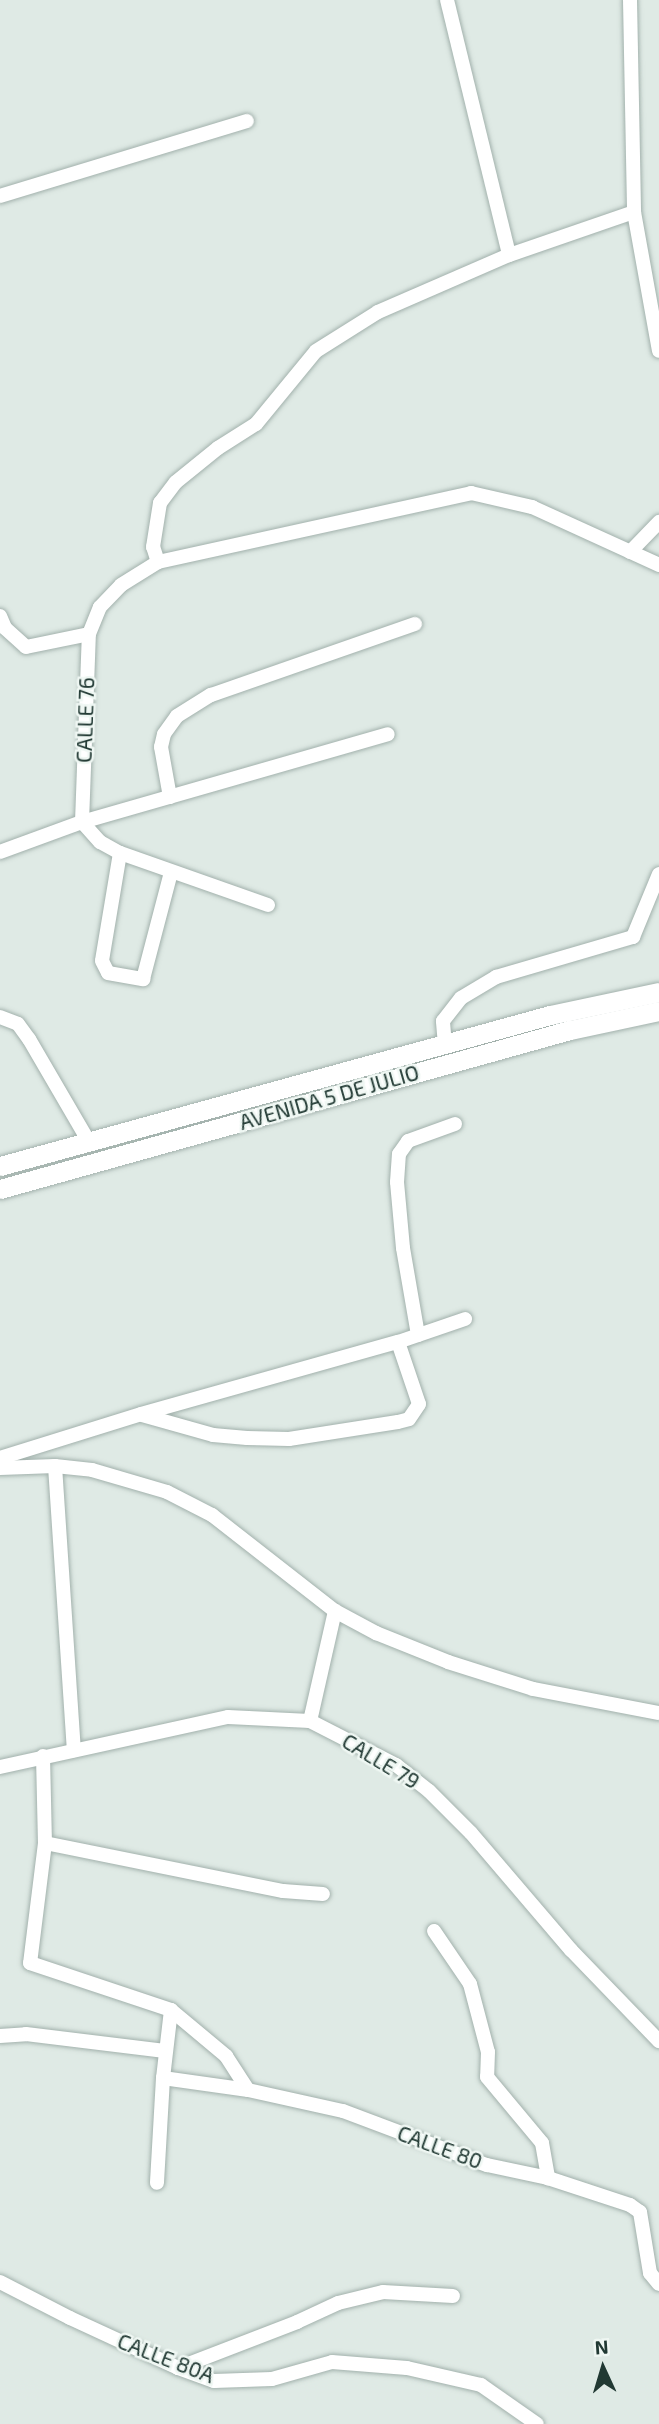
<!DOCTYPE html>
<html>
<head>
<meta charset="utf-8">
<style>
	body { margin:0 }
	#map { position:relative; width:659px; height:2424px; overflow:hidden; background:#dfeae5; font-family:"Exo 2",sans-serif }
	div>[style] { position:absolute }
	.roads { filter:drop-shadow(0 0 2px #a2b1ac) drop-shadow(0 0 2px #a2b1ac) }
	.street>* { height:14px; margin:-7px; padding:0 7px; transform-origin:7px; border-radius:7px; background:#fff }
	.secondary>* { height:19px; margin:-9.5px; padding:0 9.5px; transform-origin:9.5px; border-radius:9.5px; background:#fff }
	span { translate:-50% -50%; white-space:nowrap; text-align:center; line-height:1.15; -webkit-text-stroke:5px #eff7f3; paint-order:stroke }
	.street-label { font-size:21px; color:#213933 }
	.north { position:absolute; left:568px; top:2333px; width:70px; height:70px; -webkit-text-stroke:5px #eff7f3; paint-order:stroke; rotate:356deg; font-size:19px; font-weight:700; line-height:28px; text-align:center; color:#213933 }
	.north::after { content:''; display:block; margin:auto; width:24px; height:32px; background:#213933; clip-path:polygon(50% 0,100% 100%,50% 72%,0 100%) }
</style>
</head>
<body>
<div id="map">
	<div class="roads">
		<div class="street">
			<div style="left:447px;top:0;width:262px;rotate:76.3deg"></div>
			<div style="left:630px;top:0;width:212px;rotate:88.9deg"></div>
			<div style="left:634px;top:212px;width:141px;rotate:79.8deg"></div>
			<div style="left:0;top:196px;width:258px;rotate:-16.9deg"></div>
			<div style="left:630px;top:552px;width:42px;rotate:-46deg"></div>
			<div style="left:158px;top:562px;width:16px;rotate:-108deg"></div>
			<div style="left:153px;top:547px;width:45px;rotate:-81deg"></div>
			<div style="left:160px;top:503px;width:26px;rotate:-53deg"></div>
			<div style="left:176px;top:482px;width:54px;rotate:-39deg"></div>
			<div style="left:218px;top:448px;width:45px;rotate:-32.3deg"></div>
			<div style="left:256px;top:424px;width:94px;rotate:-50.6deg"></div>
			<div style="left:316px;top:351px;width:73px;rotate:-32.2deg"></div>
			<div style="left:378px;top:312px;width:143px;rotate:-23.5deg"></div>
			<div style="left:509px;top:255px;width:132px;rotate:-19deg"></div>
			<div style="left:0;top:616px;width:13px;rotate:67deg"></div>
			<div style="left:5px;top:628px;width:28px;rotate:42deg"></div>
			<div style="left:26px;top:647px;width:64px;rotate:-11.7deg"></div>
			<div style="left:170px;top:797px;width:51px;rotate:-100.2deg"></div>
			<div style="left:161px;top:747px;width:13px;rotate:-77deg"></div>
			<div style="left:164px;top:734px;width:22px;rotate:-54deg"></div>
			<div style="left:177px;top:716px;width:40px;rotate:-32deg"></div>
			<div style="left:211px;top:695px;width:216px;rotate:-19.2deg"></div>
			<div style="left:0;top:852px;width:87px;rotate:-20.1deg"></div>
			<div style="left:82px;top:822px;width:188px;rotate:-87.9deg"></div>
			<div style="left:89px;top:634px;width:29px;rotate:-68deg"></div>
			<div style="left:100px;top:607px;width:30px;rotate:-46deg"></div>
			<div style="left:121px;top:585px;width:44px;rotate:-31.9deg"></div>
			<div style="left:158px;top:562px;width:321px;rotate:-12.4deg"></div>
			<div style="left:471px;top:493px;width:63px;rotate:12.9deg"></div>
			<div style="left:532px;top:507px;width:140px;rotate:24.5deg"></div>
			<div style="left:120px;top:853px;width:109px;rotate:99.5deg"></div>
			<div style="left:102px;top:961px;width:13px;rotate:63deg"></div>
			<div style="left:108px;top:973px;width:36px;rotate:10deg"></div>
			<div style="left:143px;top:979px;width:111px;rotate:-75.3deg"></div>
			<div style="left:268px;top:905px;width:157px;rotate:-160.6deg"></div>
			<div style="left:120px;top:853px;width:23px;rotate:-151deg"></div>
			<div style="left:100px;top:842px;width:27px;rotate:-132deg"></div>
			<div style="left:82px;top:822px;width:318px;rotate:-16deg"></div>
			<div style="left:0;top:1017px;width:19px;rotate:21deg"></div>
			<div style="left:18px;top:1024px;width:19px;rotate:54deg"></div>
			<div style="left:29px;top:1039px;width:119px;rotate:59.8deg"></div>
			<div style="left:445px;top:1045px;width:24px;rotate:-95deg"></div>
			<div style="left:443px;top:1021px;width:29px;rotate:-52deg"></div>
			<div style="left:461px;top:998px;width:41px;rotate:-31deg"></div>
			<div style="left:496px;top:977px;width:143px;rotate:-16.3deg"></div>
			<div style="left:633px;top:937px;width:68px;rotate:-67.6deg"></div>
			<div style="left:418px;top:1335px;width:88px;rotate:-99.8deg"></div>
			<div style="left:403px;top:1248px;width:66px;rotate:-95.2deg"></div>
			<div style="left:397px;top:1182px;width:28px;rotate:-86deg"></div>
			<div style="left:399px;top:1154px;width:16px;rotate:-55deg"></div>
			<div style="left:408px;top:1141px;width:50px;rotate:-19.9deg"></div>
			<div style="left:142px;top:1415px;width:74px;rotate:15.7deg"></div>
			<div style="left:213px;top:1435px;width:34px;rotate:5deg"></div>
			<div style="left:247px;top:1438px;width:42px;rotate:1.4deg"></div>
			<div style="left:289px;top:1439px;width:110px;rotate:-8.9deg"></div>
			<div style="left:398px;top:1422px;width:11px;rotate:-15deg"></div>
			<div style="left:409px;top:1419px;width:18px;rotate:-56deg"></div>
			<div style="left:419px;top:1404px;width:65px;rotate:-108.7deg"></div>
			<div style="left:0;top:1458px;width:148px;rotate:-17.3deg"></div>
			<div style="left:141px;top:1414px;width:267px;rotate:-15.7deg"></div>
			<div style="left:398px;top:1342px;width:71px;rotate:-18.9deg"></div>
			<div style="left:55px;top:1466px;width:285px;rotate:86.2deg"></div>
			<div style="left:0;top:1468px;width:55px;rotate:-2.1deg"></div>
			<div style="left:55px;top:1466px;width:37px;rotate:6deg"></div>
			<div style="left:92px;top:1470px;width:78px;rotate:16.3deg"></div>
			<div style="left:167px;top:1492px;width:51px;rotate:27.1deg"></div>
			<div style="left:212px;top:1515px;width:156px;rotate:38deg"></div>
			<div style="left:335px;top:1611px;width:47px;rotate:28.2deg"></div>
			<div style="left:376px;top:1633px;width:78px;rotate:21.9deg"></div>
			<div style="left:448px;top:1662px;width:89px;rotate:17.6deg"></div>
			<div style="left:533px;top:1689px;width:128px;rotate:10.8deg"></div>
			<div style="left:310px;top:1721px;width:113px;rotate:-77.2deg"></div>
			<div style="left:43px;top:1756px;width:87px;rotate:88.7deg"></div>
			<div style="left:45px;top:1843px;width:121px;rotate:97.1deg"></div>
			<div style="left:30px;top:1963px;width:149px;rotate:18.4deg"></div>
			<div style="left:171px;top:2010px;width:68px;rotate:96.7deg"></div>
			<div style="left:163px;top:2078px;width:105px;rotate:93.3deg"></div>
			<div style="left:0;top:1767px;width:233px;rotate:-12.4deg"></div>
			<div style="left:228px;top:1717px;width:82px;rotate:2.8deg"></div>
			<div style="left:310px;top:1721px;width:97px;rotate:27.1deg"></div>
			<div style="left:396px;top:1765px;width:42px;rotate:38.2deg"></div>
			<div style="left:429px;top:1791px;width:59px;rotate:45deg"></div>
			<div style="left:471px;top:1833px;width:154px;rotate:49.5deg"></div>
			<div style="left:571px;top:1950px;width:127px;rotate:46deg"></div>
			<div style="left:45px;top:1843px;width:243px;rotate:11.4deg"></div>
			<div style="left:283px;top:1891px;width:40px;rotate:4.3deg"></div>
			<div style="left:434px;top:1931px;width:64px;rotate:55.8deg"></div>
			<div style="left:470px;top:1984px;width:70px;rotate:75.2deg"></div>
			<div style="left:488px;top:2052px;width:25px;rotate:92deg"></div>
			<div style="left:487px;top:2077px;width:86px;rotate:50.2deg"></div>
			<div style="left:542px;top:2143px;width:36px;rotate:80deg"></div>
			<div style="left:171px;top:2010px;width:72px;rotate:39.9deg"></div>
			<div style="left:226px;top:2056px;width:40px;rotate:57.1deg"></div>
			<div style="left:0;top:2036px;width:26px;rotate:-4deg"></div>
			<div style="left:26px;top:2034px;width:140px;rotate:7deg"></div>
			<div style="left:163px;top:2078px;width:86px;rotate:8deg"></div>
			<div style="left:248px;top:2090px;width:97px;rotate:12.5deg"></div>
			<div style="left:343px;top:2111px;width:154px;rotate:20.6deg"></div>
			<div style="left:487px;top:2165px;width:62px;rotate:12deg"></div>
			<div style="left:548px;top:2178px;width:86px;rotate:18.2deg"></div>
			<div style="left:630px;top:2205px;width:12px;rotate:35deg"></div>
			<div style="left:640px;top:2212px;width:62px;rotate:80.7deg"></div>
			<div style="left:650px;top:2273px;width:14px;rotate:51deg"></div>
			<div style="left:0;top:2282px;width:79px;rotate:27.2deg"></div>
			<div style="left:70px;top:2318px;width:119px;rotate:24.8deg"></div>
			<div style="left:178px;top:2368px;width:38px;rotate:20deg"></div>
			<div style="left:214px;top:2381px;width:58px;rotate:-2deg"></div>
			<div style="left:272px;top:2379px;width:62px;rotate:-15.8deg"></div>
			<div style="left:332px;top:2362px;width:75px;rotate:4.6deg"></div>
			<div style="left:407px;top:2368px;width:76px;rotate:12.9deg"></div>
			<div style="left:481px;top:2385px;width:68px;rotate:34.9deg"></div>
			<div style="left:178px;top:2368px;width:128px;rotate:-21.1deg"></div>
			<div style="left:297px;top:2322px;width:45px;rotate:-24.9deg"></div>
			<div style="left:338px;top:2303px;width:46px;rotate:-13.7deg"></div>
			<div style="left:383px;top:2292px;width:70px;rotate:3.3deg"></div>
		</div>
		<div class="secondary">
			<div style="left:0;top:1166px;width:570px;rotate:-15.35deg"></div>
			<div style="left:550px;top:1015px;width:111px;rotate:-11.9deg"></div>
			<div style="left:0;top:1189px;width:592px;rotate:-15.59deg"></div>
			<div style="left:570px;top:1030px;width:91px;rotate:-12.1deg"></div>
		</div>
	</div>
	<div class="street-label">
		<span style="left:85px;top:720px;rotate:-88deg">CALLE 76</span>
		<span style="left:329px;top:1097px;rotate:-16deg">AVENIDA 5 DE JULIO</span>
		<span style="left:381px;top:1761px;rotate:31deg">CALLE 79</span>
		<span style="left:440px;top:2147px;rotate:20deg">CALLE 80</span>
		<span style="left:166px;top:2358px;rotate:21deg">CALLE 80A</span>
	</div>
	<div class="north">N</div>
</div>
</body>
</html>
